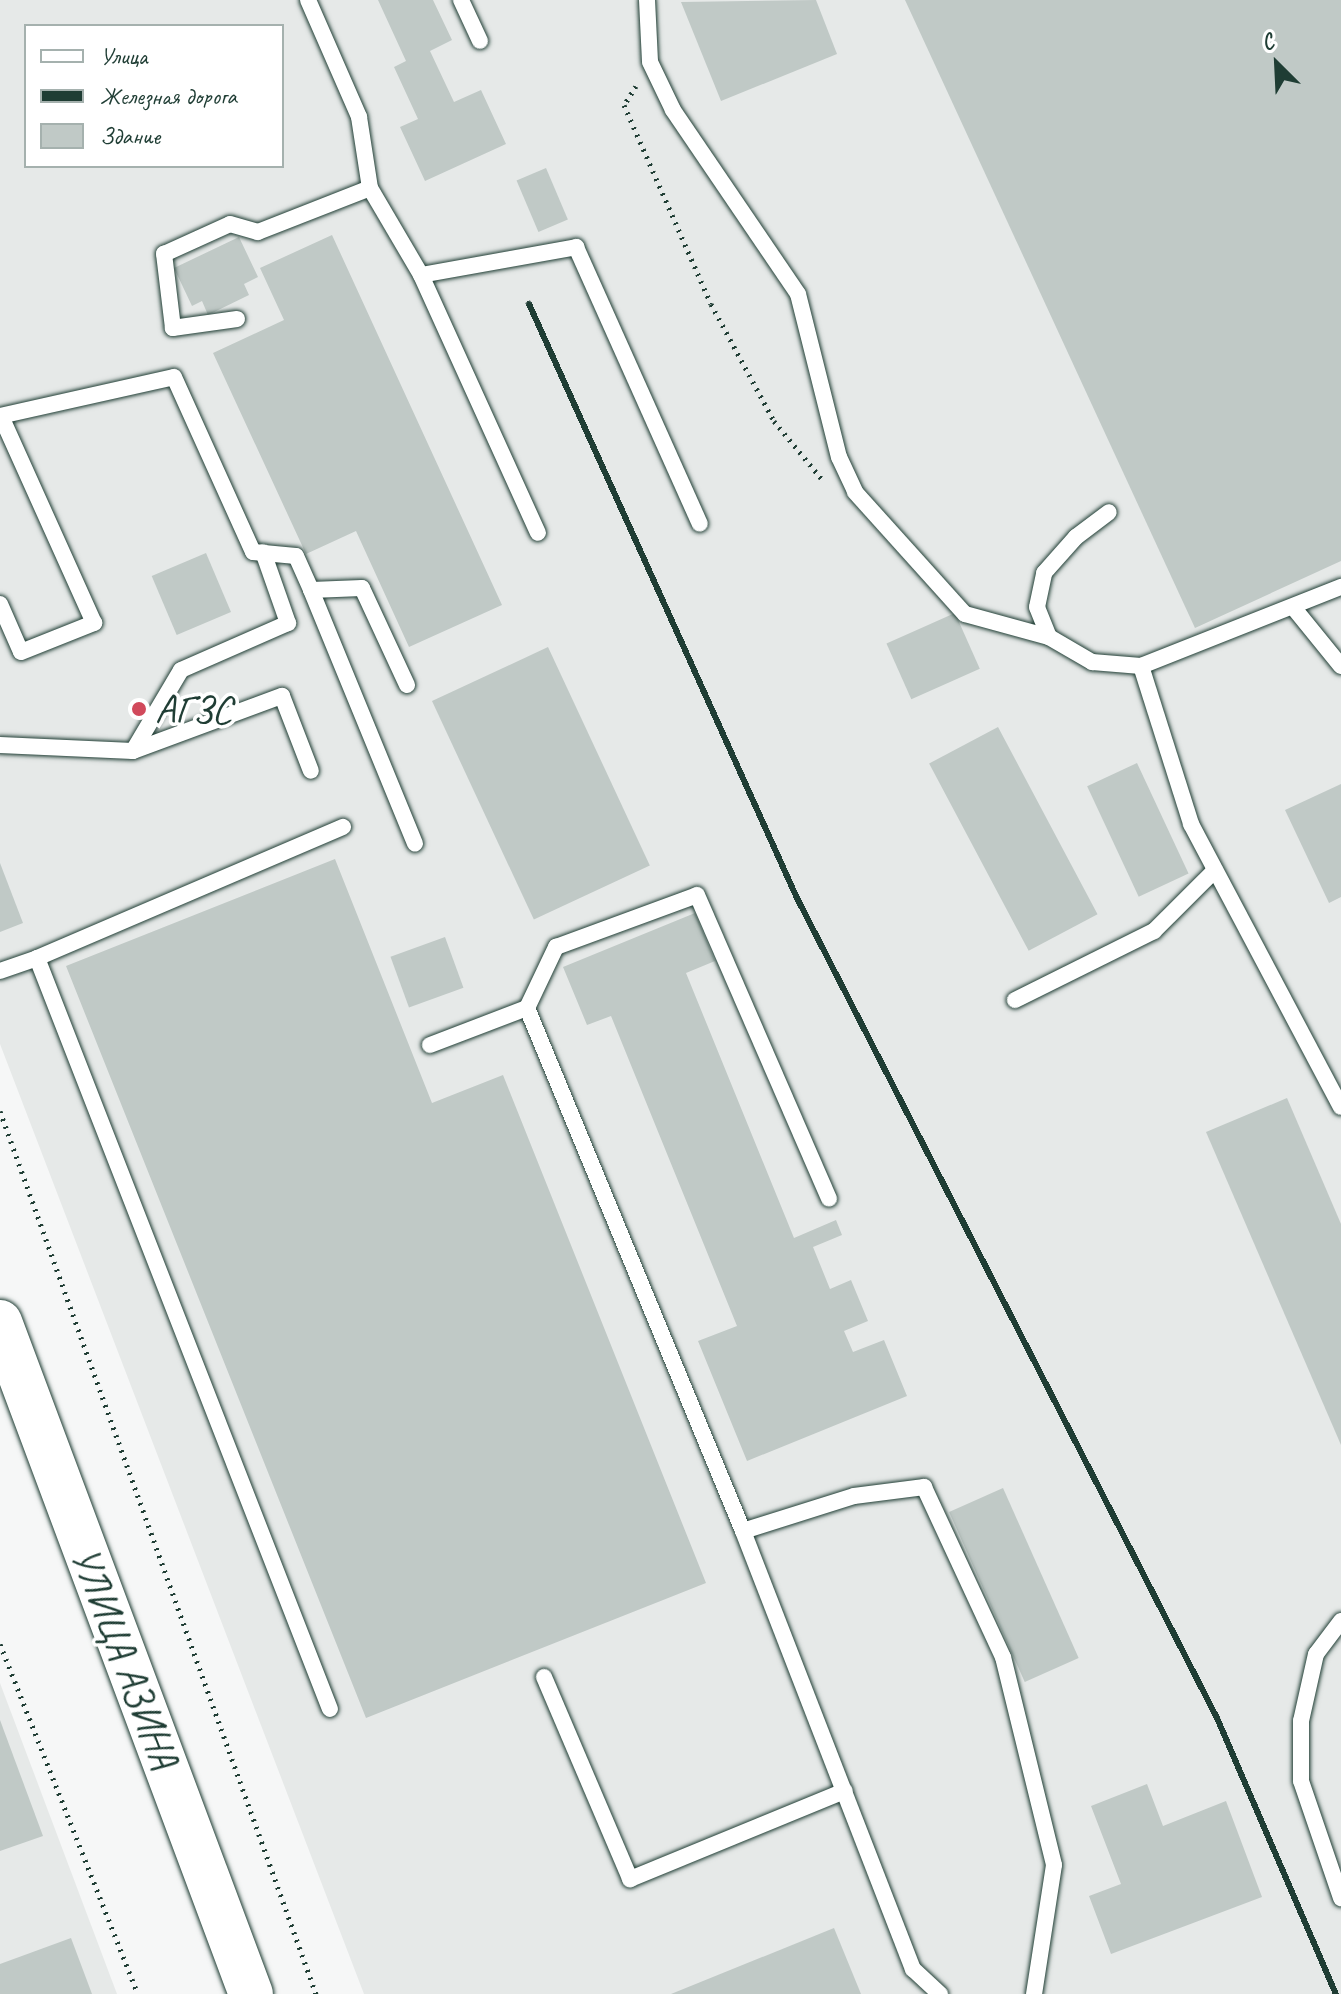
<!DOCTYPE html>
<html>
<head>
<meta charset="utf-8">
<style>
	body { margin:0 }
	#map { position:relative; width:1341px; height:1994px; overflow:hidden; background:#f6f7f7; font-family:Caveat,sans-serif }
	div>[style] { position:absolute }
	.built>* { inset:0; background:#e6e9e8 }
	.building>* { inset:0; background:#c0c9c6; transform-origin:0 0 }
	.path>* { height:5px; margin-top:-2.5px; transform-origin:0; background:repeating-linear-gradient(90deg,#1f3d34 0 2px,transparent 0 8px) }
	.roads { filter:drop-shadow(0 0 2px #1f3d34) drop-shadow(0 0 2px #1f3d34) }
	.lane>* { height:16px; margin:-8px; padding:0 8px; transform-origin:8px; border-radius:8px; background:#fff }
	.primary>* { height:44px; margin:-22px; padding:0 22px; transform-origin:22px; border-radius:22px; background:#fff }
	.rail>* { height:6px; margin:-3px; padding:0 3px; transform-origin:3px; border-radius:3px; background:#1f3d34 }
	.dots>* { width:22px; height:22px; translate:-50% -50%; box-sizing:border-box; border:4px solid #fff; border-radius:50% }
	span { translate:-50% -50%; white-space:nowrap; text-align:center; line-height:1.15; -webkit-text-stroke:7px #fff; paint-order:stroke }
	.poi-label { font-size:40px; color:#1f3d34 }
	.left { translate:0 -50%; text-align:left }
	.street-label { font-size:40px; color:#1f3d34 }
	.legend { position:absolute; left:24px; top:24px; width:260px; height:144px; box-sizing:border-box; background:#fff; border:2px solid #a5b1ae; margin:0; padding:10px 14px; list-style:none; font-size:24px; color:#1f3d34 }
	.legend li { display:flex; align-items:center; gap:16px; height:40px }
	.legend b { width:40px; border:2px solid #a5b1ae }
	.north { position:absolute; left:1237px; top:24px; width:80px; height:80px; -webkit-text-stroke:6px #fff; paint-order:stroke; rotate:336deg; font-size:22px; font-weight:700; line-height:32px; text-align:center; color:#1f3d34 }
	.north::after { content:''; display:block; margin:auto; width:28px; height:36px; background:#1f3d34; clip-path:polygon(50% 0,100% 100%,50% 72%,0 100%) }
</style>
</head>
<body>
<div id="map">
	<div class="built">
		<div style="clip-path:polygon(evenodd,0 0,1341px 0,1341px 1994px,364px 1994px,0 1044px,0 0,26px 26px,282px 26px,282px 166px,26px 166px,26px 26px)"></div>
		<div style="clip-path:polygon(0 1683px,117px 1994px,0 1994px)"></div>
	</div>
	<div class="building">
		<div style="clip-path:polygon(378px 0,433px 0,452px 40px,430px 51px,454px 102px,481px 90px,506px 144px,425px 181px,400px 127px,418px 119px,394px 67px,406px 61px)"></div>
		<div style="clip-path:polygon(816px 0,837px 54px,721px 101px,681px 2px)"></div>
		<div style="clip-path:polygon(905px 0,1341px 0,1341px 561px,1195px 628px)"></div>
		<div style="left:546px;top:168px;width:56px;height:32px;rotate:67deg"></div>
		<div style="clip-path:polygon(332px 235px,502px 605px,409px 647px,356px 531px,306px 554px,213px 353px,284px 320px,260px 268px)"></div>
		<div style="clip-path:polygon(239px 237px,258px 277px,244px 284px,249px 295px,208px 315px,202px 301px,192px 306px,174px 268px)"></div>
		<div style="left:206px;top:553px;width:64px;height:59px;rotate:67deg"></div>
		<div style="left:955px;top:613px;width:61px;height:75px;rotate:66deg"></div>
		<div style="left:548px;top:647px;width:241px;height:128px;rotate:65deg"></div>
		<div style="left:998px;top:727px;width:212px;height:78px;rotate:62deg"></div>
		<div style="left:1137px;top:763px;width:122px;height:55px;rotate:65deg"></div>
		<div style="clip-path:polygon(1341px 784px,1341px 897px,1329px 903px,1285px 810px)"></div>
		<div style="clip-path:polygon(335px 859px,432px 1103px,503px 1075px,706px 1583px,366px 1718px,66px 966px)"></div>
		<div style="clip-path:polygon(0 863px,23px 923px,0 932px)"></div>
		<div style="clip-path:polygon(695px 913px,715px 961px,686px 973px,794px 1238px,836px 1220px,842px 1235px,813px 1247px,830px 1289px,851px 1280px,868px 1321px,844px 1331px,853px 1352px,884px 1340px,907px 1396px,747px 1461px,698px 1341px,737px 1326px,611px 1016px,587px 1025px,563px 967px)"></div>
		<div style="left:445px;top:937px;width:54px;height:58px;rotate:70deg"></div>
		<div style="clip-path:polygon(1287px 1098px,1341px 1224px,1341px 1445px,1206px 1132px)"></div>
		<div style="left:1003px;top:1488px;width:186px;height:59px;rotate:66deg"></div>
		<div style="clip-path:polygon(0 1720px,43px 1836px,0 1851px)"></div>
		<div style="clip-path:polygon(1147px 1784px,1163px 1826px,1226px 1801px,1262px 1897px,1111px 1954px,1089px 1896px,1121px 1884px,1091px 1806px)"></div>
		<div style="clip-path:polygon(834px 1928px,861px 1994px,671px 1994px)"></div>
		<div style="clip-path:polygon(71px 1938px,92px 1994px,0 1994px,0 1964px)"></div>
	</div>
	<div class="path">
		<div style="left:636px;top:86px;width:22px;rotate:122deg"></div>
		<div style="left:624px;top:105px;width:217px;rotate:66.4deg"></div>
		<div style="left:711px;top:304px;width:133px;rotate:61.7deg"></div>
		<div style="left:774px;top:421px;width:74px;rotate:50.5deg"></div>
		<div style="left:0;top:1111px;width:938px;rotate:70.31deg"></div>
		<div style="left:0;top:1644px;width:376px;rotate:68.5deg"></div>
	</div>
	<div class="roads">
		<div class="lane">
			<div style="left:308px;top:0;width:128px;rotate:66.4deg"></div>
			<div style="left:359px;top:117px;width:72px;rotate:81.2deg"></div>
			<div style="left:370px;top:188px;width:101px;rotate:59.6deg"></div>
			<div style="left:421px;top:275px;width:283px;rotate:65.6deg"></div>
			<div style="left:461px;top:0;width:45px;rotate:65.1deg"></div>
			<div style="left:647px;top:0;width:62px;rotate:87.2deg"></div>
			<div style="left:650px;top:62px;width:53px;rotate:64.4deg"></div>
			<div style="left:673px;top:110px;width:222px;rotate:55.8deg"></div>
			<div style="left:798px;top:294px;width:168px;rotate:75.9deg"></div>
			<div style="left:839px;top:457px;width:38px;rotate:65deg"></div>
			<div style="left:855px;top:492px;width:164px;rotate:48deg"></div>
			<div style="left:965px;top:614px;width:87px;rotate:15.3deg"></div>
			<div style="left:1049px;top:637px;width:50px;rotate:30.2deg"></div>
			<div style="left:1092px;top:662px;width:49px;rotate:4.7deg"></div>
			<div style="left:1141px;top:666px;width:215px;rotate:-21.6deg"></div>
			<div style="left:421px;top:275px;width:158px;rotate:-10.2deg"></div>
			<div style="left:576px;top:247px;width:303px;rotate:65.9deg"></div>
			<div style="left:237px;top:319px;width:65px;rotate:172deg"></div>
			<div style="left:173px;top:328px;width:75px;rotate:-96.9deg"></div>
			<div style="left:164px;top:254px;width:72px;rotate:-24.4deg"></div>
			<div style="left:230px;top:224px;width:29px;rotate:16deg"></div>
			<div style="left:258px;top:232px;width:120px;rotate:-21.4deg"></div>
			<div style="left:0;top:416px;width:178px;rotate:-12.6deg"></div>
			<div style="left:174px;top:377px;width:192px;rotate:65.7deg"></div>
			<div style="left:253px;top:552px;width:43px;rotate:5.3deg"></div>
			<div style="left:296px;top:556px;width:37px;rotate:66deg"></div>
			<div style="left:311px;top:590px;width:51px;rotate:-2.2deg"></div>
			<div style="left:362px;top:588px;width:107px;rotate:65.1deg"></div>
			<div style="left:311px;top:590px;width:274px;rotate:67.7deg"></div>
			<div style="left:0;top:604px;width:52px;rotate:66.4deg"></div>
			<div style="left:21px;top:652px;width:79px;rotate:-21.7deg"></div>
			<div style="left:94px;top:623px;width:227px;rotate:-114.2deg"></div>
			<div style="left:1293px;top:607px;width:76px;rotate:50.9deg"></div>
			<div style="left:1049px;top:637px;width:32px;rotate:-112deg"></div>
			<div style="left:1037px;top:607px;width:35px;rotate:-78deg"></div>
			<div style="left:1044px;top:573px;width:48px;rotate:-48.4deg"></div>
			<div style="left:1076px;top:537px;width:41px;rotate:-37.1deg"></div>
			<div style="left:1141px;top:666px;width:166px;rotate:72.4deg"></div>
			<div style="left:1191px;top:824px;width:320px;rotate:62.1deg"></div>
			<div style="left:0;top:745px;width:133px;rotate:2.6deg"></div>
			<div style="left:133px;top:751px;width:159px;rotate:-20.3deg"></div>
			<div style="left:282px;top:696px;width:80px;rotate:68.9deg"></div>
			<div style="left:133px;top:751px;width:94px;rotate:-59.3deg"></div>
			<div style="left:181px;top:670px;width:117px;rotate:-23.7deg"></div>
			<div style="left:288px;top:623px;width:75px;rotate:-109.4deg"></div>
			<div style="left:37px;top:958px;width:333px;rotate:-23.2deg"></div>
			<div style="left:0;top:971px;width:39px;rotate:-19deg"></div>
			<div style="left:37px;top:958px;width:806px;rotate:68.69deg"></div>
			<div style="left:1015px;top:1000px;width:155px;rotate:-26.4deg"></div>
			<div style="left:1154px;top:931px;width:86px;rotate:-45deg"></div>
			<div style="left:527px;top:1008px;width:68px;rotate:-64.6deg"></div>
			<div style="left:556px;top:947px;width:150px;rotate:-20.2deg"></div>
			<div style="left:697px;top:895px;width:331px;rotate:66.5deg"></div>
			<div style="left:430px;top:1045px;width:104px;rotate:-20.9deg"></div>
			<div style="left:527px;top:1008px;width:566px;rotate:67.56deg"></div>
			<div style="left:743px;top:1531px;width:116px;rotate:-17.5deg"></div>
			<div style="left:854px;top:1496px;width:71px;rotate:-7.3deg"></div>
			<div style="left:924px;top:1487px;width:187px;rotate:65.1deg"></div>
			<div style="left:1003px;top:1657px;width:214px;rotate:76.2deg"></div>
			<div style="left:1054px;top:1865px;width:131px;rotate:98.8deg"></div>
			<div style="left:743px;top:1531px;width:470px;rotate:68.8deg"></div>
			<div style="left:913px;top:1969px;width:37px;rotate:43deg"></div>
			<div style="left:1341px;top:1621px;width:41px;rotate:127.1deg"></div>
			<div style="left:1316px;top:1654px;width:69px;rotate:102.6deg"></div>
			<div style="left:1301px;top:1721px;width:60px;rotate:90deg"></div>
			<div style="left:1301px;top:1781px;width:124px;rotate:71.1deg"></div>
			<div style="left:544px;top:1677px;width:220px;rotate:66.9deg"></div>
			<div style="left:630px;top:1879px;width:232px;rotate:-22.3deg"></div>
		</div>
		<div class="primary">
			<div style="left:0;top:1322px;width:717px;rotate:69.52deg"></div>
		</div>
	</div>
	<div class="rail">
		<div style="left:529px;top:304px;width:652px;rotate:65.72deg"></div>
		<div style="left:797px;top:898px;width:921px;rotate:62.88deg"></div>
		<div style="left:1217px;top:1718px;width:301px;rotate:66.7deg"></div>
	</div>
	<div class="dots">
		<div style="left:139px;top:709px;background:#d1495b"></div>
	</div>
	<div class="poi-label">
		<span class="left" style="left:155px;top:709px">АГЗС</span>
	</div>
	<div class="street-label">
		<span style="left:125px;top:1658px;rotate:69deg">УЛИЦА АЗИНА</span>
	</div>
	<ul class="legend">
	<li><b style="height:10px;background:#fff"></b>Улица</li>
	<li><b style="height:10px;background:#1f3d34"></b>Железная дорога</li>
	<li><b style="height:22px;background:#c0c9c6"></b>Здание</li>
	</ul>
	<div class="north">С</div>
</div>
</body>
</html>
